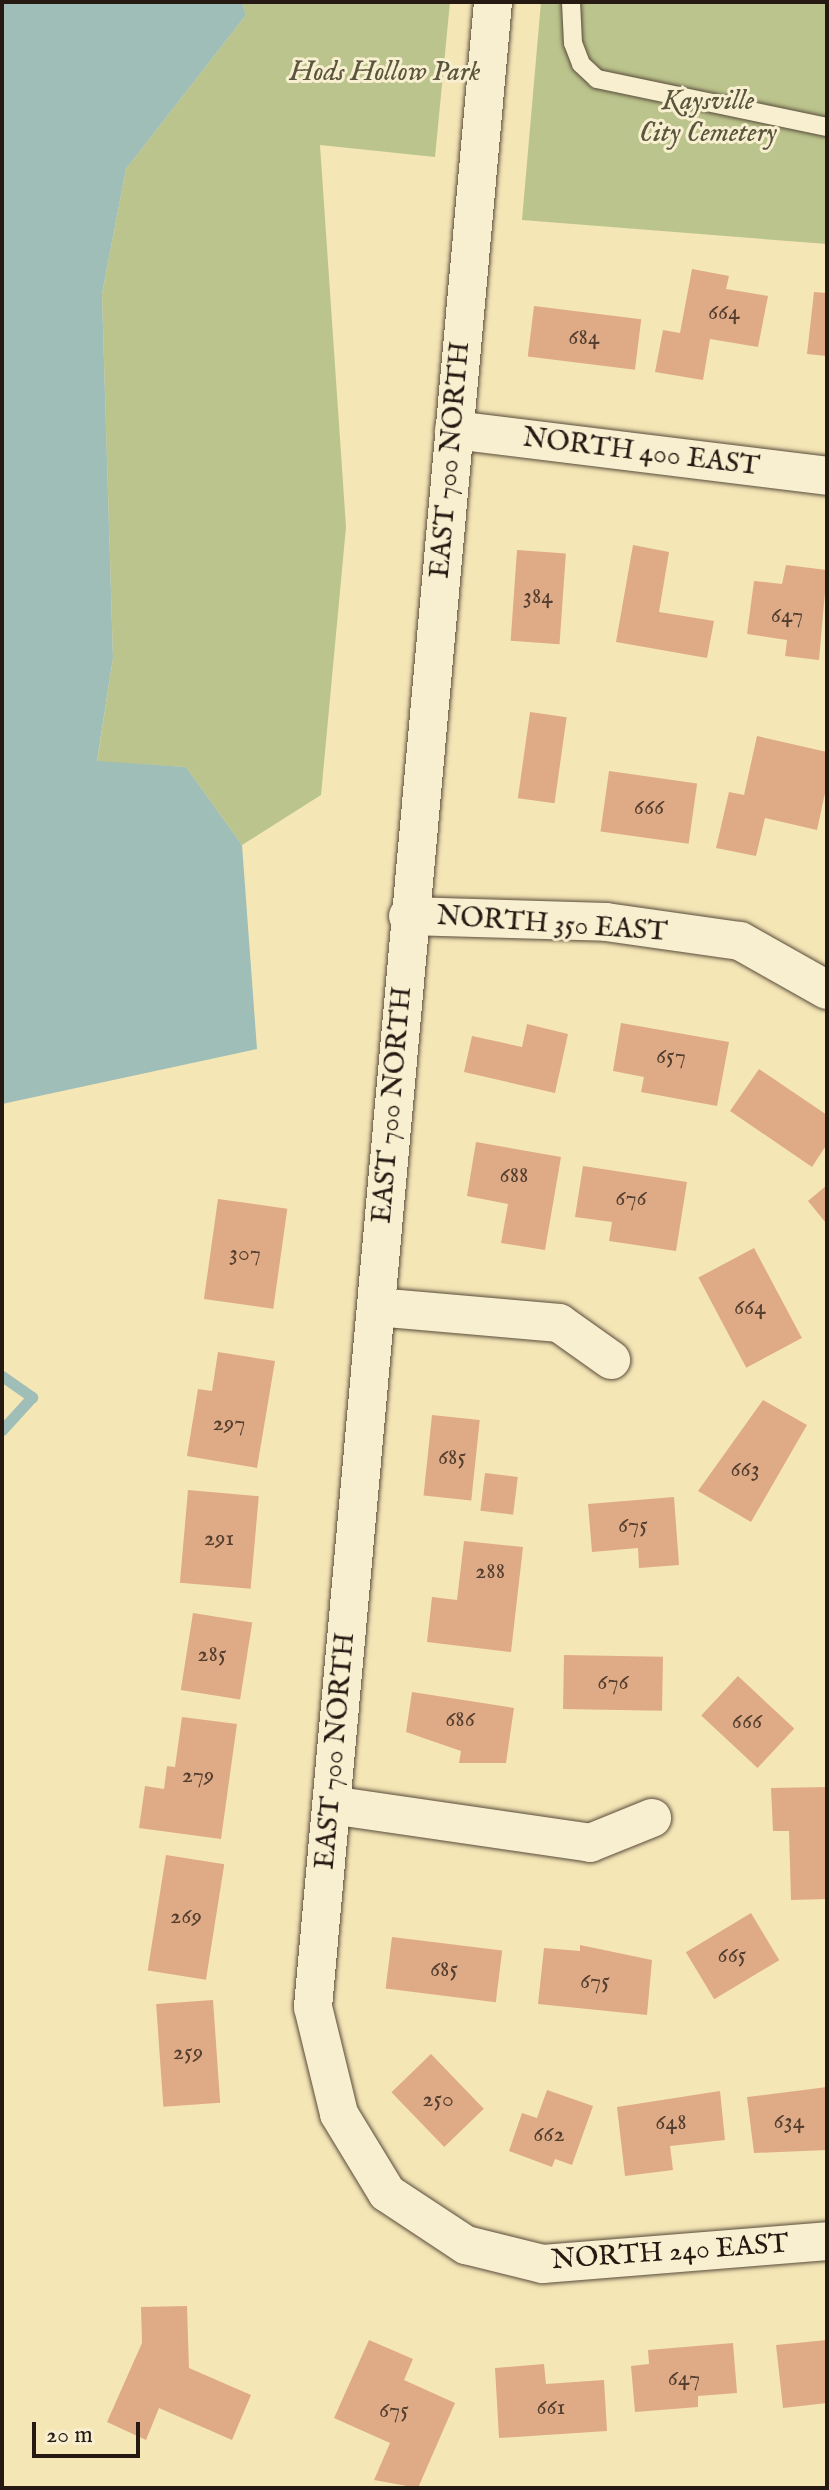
<!DOCTYPE html>
<html>
<head>
<meta charset="utf-8">
<style>
	body { margin:0 }
	#map { position:relative; width:829px; height:2490px; overflow:hidden; background:#f5e6b6; font-family:"IM FELL English",serif }
	div>[style] { position:absolute }
	.green>* { inset:0; background:#bcc48d }
	.water>* { inset:0; background:#9fbeb7 }
	.stream>* { height:11px; margin:-5.5px; padding:0 5.5px; transform-origin:5.5px; border-radius:5.5px; background:#9fbeb7 }
	.building>* { inset:0; background:#dfab86; transform-origin:0 0 }
	.roads { filter:drop-shadow(0 0 2px #594c3b) drop-shadow(0 0 2px #594c3b) }
	.service>* { height:18px; margin:-9px; padding:0 9px; transform-origin:9px; border-radius:9px; background:#f8efd0 }
	.minor>* { height:38px; margin:-19px; padding:0 19px; transform-origin:19px; border-radius:19px; background:#f8efd0 }
	span { translate:-50% -50%; white-space:nowrap; text-align:center; line-height:1.15; -webkit-text-stroke:6px #f8efd0; paint-order:stroke }
	.number-label { font-size:24px; color:#543e2f }
	.number-label span { -webkit-text-stroke-width:0 }
	.park-label { font-size:28px; color:#5a553d; font-style:italic }
	.street-label { font-size:28px; color:#251912 }
	.frame { position:absolute; inset:0; border:4px solid #251912; pointer-events:none }
	.scale { position:absolute; left:32px; top:2422px; width:108px; height:36px; box-sizing:border-box; border:4px solid #251912; border-top:0; padding-left:10px; font-size:24px; line-height:28px; white-space:nowrap; color:#251912; -webkit-text-stroke:6px #f8efd0; paint-order:stroke }
</style>
</head>
<body>
<div id="map">
	<div class="green">
		<div style="clip-path:polygon(242px 2px,450px 2px,435px 157px,320px 145px,346px 527px,321px 795px,242px 845px,186px 767px,97px 762px,113px 658px,102px 294px,126px 169px,246px 15px)"></div>
		<div style="clip-path:polygon(541px 2px,827px 2px,827px 244px,522px 220px)"></div>
	</div>
	<div class="water">
		<div style="clip-path:polygon(2px 2px,242px 2px,246px 15px,126px 169px,102px 294px,113px 658px,97px 761px,186px 767px,242px 845px,257px 1049px,2px 1104px)"></div>
	</div>
	<div class="stream">
		<div style="left:2px;top:1376px;width:37px;rotate:35deg"></div>
		<div style="left:32px;top:1397px;width:45px;rotate:132.3deg"></div>
	</div>
	<div class="building">
		<div style="clip-path:polygon(692px 269px,729px 276px,726px 289px,768px 296px,758px 347px,710px 339px,703px 380px,655px 372px,663px 330px,680px 333px)"></div>
		<div style="clip-path:polygon(814px 292px,827px 293px,827px 356px,807px 354px)"></div>
		<div style="left:534px;top:306px;width:108px;height:51px;rotate:7deg"></div>
		<div style="clip-path:polygon(633px 545px,669px 552px,659px 612px,714px 621px,707px 658px,616px 642px)"></div>
		<div style="left:517px;top:550px;width:49px;height:91px;rotate:4deg"></div>
		<div style="clip-path:polygon(786px 565px,827px 570px,819px 660px,785px 656px,787px 640px,747px 634px,754px 581px,782px 584px)"></div>
		<div style="left:530px;top:712px;width:37px;height:87px;rotate:8deg"></div>
		<div style="clip-path:polygon(757px 736px,827px 752px,827px 784px,817px 830px,765px 818px,756px 856px,716px 848px,729px 792px,744px 795px)"></div>
		<div style="left:609px;top:771px;width:89px;height:61px;rotate:8deg"></div>
		<div style="clip-path:polygon(621px 1023px,729px 1042px,717px 1106px,641px 1092px,644px 1077px,613px 1071px)"></div>
		<div style="clip-path:polygon(527px 1024px,568px 1034px,555px 1093px,464px 1072px,472px 1036px,522px 1047px)"></div>
		<div style="clip-path:polygon(759px 1069px,827px 1115px,827px 1144px,812px 1167px,730px 1111px)"></div>
		<div style="clip-path:polygon(476px 1142px,561px 1157px,545px 1250px,501px 1243px,508px 1204px,467px 1196px)"></div>
		<div style="clip-path:polygon(583px 1166px,687px 1182px,676px 1251px,609px 1241px,612px 1222px,575px 1217px)"></div>
		<div style="clip-path:polygon(827px 1185px,827px 1238px,826px 1223px,808px 1201px)"></div>
		<div style="left:218px;top:1199px;width:70px;height:101px;rotate:8deg"></div>
		<div style="left:754px;top:1248px;width:102px;height:63px;rotate:62deg"></div>
		<div style="clip-path:polygon(218px 1352px,275px 1361px,257px 1468px,187px 1456px,198px 1389px,212px 1391px)"></div>
		<div style="clip-path:polygon(763px 1400px,807px 1425px,751px 1522px,698px 1491px)"></div>
		<div style="left:432px;top:1415px;width:48px;height:81px;rotate:6deg"></div>
		<div style="left:485px;top:1473px;width:33px;height:38px;rotate:7deg"></div>
		<div style="left:188px;top:1490px;width:71px;height:93px;rotate:5deg"></div>
		<div style="clip-path:polygon(674px 1497px,679px 1565px,639px 1568px,638px 1548px,592px 1552px,588px 1504px)"></div>
		<div style="clip-path:polygon(464px 1541px,523px 1547px,511px 1652px,427px 1642px,432px 1597px,457px 1600px)"></div>
		<div style="left:193px;top:1613px;width:60px;height:78px;rotate:9deg"></div>
		<div style="left:564px;top:1655px;width:99px;height:54px;rotate:1deg"></div>
		<div style="left:738px;top:1676px;width:77px;height:54px;rotate:43deg"></div>
		<div style="clip-path:polygon(412px 1692px,514px 1708px,506px 1763px,459px 1763px,461px 1751px,406px 1732px)"></div>
		<div style="clip-path:polygon(182px 1717px,237px 1724px,221px 1839px,139px 1828px,145px 1786px,164px 1789px,167px 1766px,175px 1767px)"></div>
		<div style="clip-path:polygon(827px 1787px,827px 1899px,791px 1900px,789px 1831px,773px 1831px,771px 1788px)"></div>
		<div style="left:166px;top:1855px;width:59px;height:117px;rotate:9deg"></div>
		<div style="left:751px;top:1913px;width:55px;height:76px;rotate:59deg"></div>
		<div style="left:392px;top:1937px;width:111px;height:52px;rotate:7deg"></div>
		<div style="clip-path:polygon(580px 1945px,652px 1960px,647px 2015px,538px 2004px,544px 1948px,580px 1951px)"></div>
		<div style="left:213px;top:2000px;width:103px;height:57px;rotate:86deg"></div>
		<div style="left:431px;top:2054px;width:76px;height:55px;rotate:46deg"></div>
		<div style="clip-path:polygon(827px 2087px,827px 2150px,754px 2153px,747px 2097px)"></div>
		<div style="clip-path:polygon(547px 2090px,593px 2106px,572px 2165px,555px 2159px,552px 2167px,509px 2151px,522px 2113px,537px 2118px)"></div>
		<div style="clip-path:polygon(720px 2091px,725px 2140px,670px 2146px,673px 2170px,625px 2176px,617px 2107px)"></div>
		<div style="clip-path:polygon(187px 2306px,189px 2368px,251px 2395px,232px 2440px,159px 2408px,146px 2440px,107px 2422px,142px 2343px,141px 2307px)"></div>
		<div style="clip-path:polygon(369px 2340px,413px 2359px,404px 2380px,455px 2403px,418px 2488px,374px 2480px,390px 2443px,334px 2418px)"></div>
		<div style="clip-path:polygon(827px 2340px,827px 2403px,783px 2408px,776px 2345px)"></div>
		<div style="clip-path:polygon(733px 2343px,737px 2393px,698px 2396px,698px 2407px,635px 2412px,631px 2366px,649px 2364px,648px 2350px)"></div>
		<div style="clip-path:polygon(544px 2364px,546px 2384px,604px 2380px,607px 2431px,499px 2438px,495px 2368px)"></div>
	</div>
	<div class="roads">
		<div class="service">
			<div style="left:571px;top:2px;width:41px;rotate:87.2deg"></div>
			<div style="left:573px;top:43px;width:22px;rotate:69deg"></div>
			<div style="left:581px;top:64px;width:22px;rotate:43deg"></div>
			<div style="left:597px;top:79px;width:235px;rotate:11.8deg"></div>
		</div>
		<div class="minor">
			<div style="left:493px;top:2px;width:2013px;rotate:95.13deg"></div>
			<div style="left:313px;top:2007px;width:110px;rotate:76.3deg"></div>
			<div style="left:339px;top:2114px;width:92px;rotate:58.7deg"></div>
			<div style="left:387px;top:2193px;width:95px;rotate:33.4deg"></div>
			<div style="left:466px;top:2245px;width:79px;rotate:13.9deg"></div>
			<div style="left:543px;top:2264px;width:285px;rotate:-4.6deg"></div>
			<div style="left:454px;top:430px;width:376px;rotate:7deg"></div>
			<div style="left:408px;top:916px;width:198px;rotate:1.7deg"></div>
			<div style="left:606px;top:922px;width:135px;rotate:8.1deg"></div>
			<div style="left:740px;top:941px;width:100px;rotate:29.4deg"></div>
			<div style="left:376px;top:1307px;width:184px;rotate:5deg"></div>
			<div style="left:559px;top:1323px;width:64px;rotate:35.4deg"></div>
			<div style="left:331px;top:1805px;width:262px;rotate:8.3deg"></div>
			<div style="left:590px;top:1843px;width:67px;rotate:-22deg"></div>
		</div>
	</div>
	<div class="number-label">
		<span style="left:724px;top:313px">664</span>
		<span style="left:584px;top:338px">684</span>
		<span style="left:538px;top:597px">384</span>
		<span style="left:787px;top:616px">647</span>
		<span style="left:649px;top:808px">666</span>
		<span style="left:671px;top:1057px">657</span>
		<span style="left:514px;top:1176px">688</span>
		<span style="left:631px;top:1199px">676</span>
		<span style="left:245px;top:1254px">307</span>
		<span style="left:750px;top:1308px">664</span>
		<span style="left:229px;top:1424px">297</span>
		<span style="left:452px;top:1458px">685</span>
		<span style="left:745px;top:1470px">663</span>
		<span style="left:633px;top:1526px">675</span>
		<span style="left:219px;top:1539px">291</span>
		<span style="left:490px;top:1572px">288</span>
		<span style="left:212px;top:1655px">285</span>
		<span style="left:613px;top:1683px">676</span>
		<span style="left:460px;top:1720px">686</span>
		<span style="left:747px;top:1722px">666</span>
		<span style="left:198px;top:1776px">279</span>
		<span style="left:186px;top:1917px">269</span>
		<span style="left:732px;top:1956px">665</span>
		<span style="left:444px;top:1970px">685</span>
		<span style="left:595px;top:1982px">675</span>
		<span style="left:188px;top:2053px">259</span>
		<span style="left:438px;top:2100px">250</span>
		<span style="left:789px;top:2122px">634</span>
		<span style="left:671px;top:2123px">648</span>
		<span style="left:549px;top:2135px">662</span>
		<span style="left:684px;top:2379px">647</span>
		<span style="left:551px;top:2408px">661</span>
		<span style="left:394px;top:2411px">675</span>
	</div>
	<div class="park-label">
		<span style="left:385px;top:73px">Hods Hollow Park</span>
		<span style="left:708px;top:118px">Kaysville<br>City Cemetery</span>
	</div>
	<div class="street-label">
		<span style="left:641px;top:453px;rotate:7deg">NORTH 400 EAST</span>
		<span style="left:451px;top:460px;rotate:-85deg">EAST 700 NORTH</span>
		<span style="left:552px;top:925px;rotate:4deg">NORTH 350 EAST</span>
		<span style="left:393px;top:1105px;rotate:-85deg">EAST 700 NORTH</span>
		<span style="left:336px;top:1751px;rotate:-85deg">EAST 700 NORTH</span>
		<span style="left:670px;top:2253px;rotate:-4deg">NORTH 240 EAST</span>
	</div>
	<div class="frame"></div>
	<div class="scale">20 m</div>
</div>
</body>
</html>
